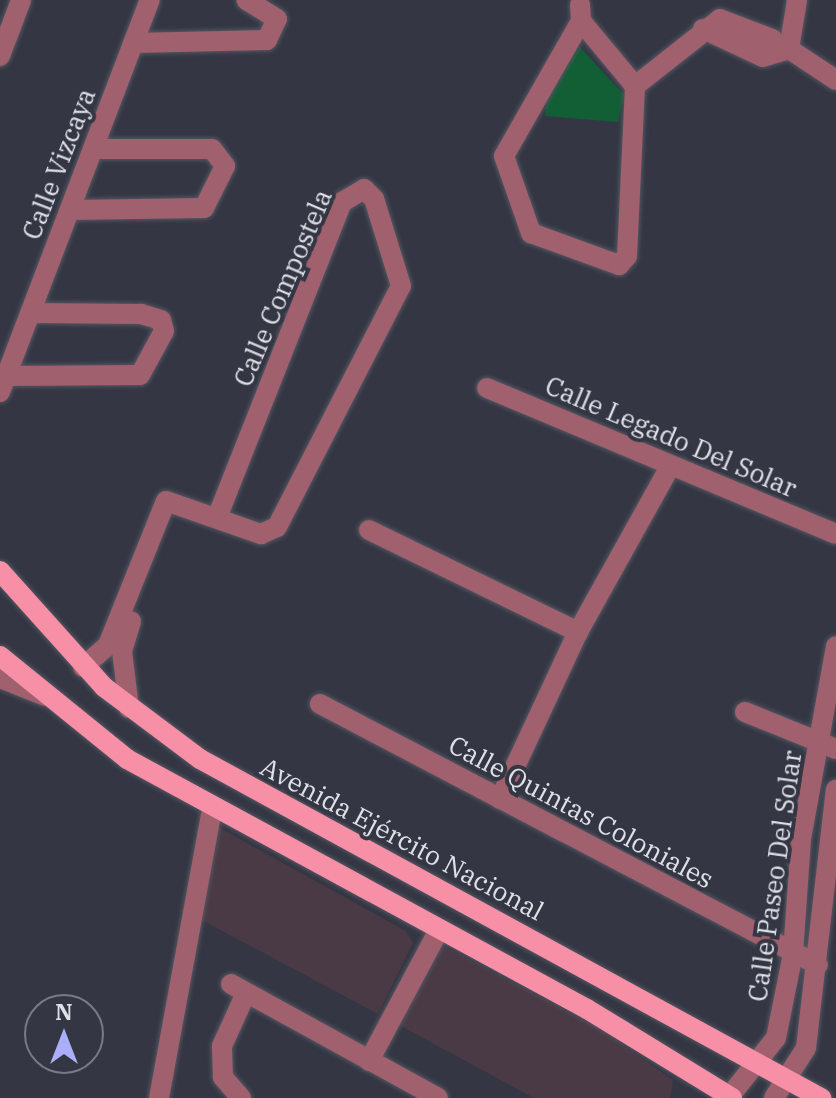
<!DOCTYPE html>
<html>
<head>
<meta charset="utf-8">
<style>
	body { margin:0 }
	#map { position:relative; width:836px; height:1098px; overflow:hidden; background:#343743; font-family:"IBM Plex Serif",serif }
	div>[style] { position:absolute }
	.commercial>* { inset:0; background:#4a3a45 }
	.green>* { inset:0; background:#125f36 }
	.roads { filter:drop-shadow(0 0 2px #535661) drop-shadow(0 0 2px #535661) }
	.minor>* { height:20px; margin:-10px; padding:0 10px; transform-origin:10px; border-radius:10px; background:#a0606e }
	.major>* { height:20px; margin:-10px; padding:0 10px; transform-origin:10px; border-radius:10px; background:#f78fa6 }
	span { translate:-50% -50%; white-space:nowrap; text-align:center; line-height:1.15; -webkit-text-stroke:8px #343743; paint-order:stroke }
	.street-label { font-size:26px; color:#dfe1e9 }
	.north { position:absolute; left:24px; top:994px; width:80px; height:80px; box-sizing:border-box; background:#343743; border:2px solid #787b85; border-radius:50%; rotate:0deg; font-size:22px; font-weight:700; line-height:32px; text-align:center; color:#dfe1e9 }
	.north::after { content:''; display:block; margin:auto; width:28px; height:36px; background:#abaffb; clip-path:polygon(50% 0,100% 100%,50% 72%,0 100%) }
</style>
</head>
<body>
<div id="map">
	<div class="commercial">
		<div style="clip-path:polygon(218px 827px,406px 931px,413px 943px,378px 1014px,198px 918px)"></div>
		<div style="clip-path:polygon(445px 947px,595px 1026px,673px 1080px,670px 1098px,534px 1098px,399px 1025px,436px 951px)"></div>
	</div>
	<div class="green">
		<div style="clip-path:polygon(579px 46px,624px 95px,618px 122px,545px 116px,546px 99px)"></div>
	</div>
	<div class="roads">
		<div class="minor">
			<div style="left:580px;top:5px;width:16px;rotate:86deg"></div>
			<div style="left:581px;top:21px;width:155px;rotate:119.7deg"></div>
			<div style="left:504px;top:156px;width:82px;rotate:70.7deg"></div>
			<div style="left:531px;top:233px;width:94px;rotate:20deg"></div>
			<div style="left:619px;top:265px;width:12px;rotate:-48deg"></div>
			<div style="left:627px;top:256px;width:170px;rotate:-87.3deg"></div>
			<div style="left:635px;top:86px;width:85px;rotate:-129.7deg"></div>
			<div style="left:703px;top:29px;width:66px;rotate:25deg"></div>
			<div style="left:763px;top:57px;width:27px;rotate:-17deg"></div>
			<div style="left:133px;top:43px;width:134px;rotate:-1.3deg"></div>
			<div style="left:267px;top:40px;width:23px;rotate:-65deg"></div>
			<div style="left:277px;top:19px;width:36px;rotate:-148deg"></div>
			<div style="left:789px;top:49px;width:56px;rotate:33.4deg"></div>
			<div style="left:789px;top:49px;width:50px;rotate:-80.7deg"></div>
			<div style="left:0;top:56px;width:60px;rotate:-69.4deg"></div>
			<div style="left:635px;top:86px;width:108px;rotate:-38.2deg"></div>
			<div style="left:720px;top:19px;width:56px;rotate:21deg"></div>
			<div style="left:772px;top:39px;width:12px;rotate:66deg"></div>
			<div style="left:70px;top:210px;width:134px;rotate:-0.9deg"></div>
			<div style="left:204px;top:208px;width:47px;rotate:-63.4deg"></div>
			<div style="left:225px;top:166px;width:21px;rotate:-127deg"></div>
			<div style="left:212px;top:149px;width:119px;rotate:180deg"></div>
			<div style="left:6px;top:376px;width:134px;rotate:-0.4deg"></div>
			<div style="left:140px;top:375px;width:50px;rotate:-61.4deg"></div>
			<div style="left:164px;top:331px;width:11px;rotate:-105deg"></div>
			<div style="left:161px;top:320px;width:21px;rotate:-163deg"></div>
			<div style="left:141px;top:314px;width:111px;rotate:-179.5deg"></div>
			<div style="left:487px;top:388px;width:378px;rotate:22.7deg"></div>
			<div style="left:0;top:392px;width:420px;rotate:-69.1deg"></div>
			<div style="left:369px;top:530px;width:233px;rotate:26deg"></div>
			<div style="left:83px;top:667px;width:33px;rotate:-41deg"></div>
			<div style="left:108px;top:645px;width:155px;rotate:-68.1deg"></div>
			<div style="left:166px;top:501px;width:101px;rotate:19.2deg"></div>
			<div style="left:261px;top:534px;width:17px;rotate:-24deg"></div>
			<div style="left:277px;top:527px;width:271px;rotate:-62.8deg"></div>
			<div style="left:401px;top:286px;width:91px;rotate:-107.2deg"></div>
			<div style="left:374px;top:199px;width:14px;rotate:-135deg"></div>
			<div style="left:364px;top:189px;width:26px;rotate:149deg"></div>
			<div style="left:342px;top:202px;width:339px;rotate:111.6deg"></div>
			<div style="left:0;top:678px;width:48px;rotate:21.8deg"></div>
			<div style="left:320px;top:704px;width:562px;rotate:27.66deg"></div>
			<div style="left:129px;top:708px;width:57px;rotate:-97deg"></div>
			<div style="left:122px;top:651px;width:31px;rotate:-73deg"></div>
			<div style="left:745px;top:712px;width:98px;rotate:22.1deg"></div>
			<div style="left:500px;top:799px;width:184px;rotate:-65deg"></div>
			<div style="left:578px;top:632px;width:189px;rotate:-60.9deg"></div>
			<div style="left:231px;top:984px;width:236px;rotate:28.8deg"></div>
			<div style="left:369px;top:1061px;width:149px;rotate:-61.9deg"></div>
			<div style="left:729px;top:1097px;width:75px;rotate:-51.5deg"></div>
			<div style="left:776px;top:1038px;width:86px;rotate:-78.6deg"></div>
			<div style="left:793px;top:954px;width:115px;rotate:-86deg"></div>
			<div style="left:801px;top:839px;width:196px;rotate:-79.7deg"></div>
			<div style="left:159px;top:1098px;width:295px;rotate:-79.6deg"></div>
			<div style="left:241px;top:1098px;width:28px;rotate:-131deg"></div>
			<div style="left:223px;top:1077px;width:31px;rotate:-92deg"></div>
			<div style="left:222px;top:1046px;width:58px;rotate:-65.6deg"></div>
			<div style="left:774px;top:1098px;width:59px;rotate:-57.4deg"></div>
			<div style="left:806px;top:1048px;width:260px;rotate:-83.4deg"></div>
		</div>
		<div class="major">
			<div style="left:0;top:571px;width:156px;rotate:48.1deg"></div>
			<div style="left:104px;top:687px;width:120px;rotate:36.9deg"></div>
			<div style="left:200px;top:759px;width:708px;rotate:28.63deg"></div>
			<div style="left:0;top:656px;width:164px;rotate:39deg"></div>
			<div style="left:127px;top:759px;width:524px;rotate:28.52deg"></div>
			<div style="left:587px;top:1009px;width:170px;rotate:31.5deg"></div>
		</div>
	</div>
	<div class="street-label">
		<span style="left:59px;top:164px;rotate:-69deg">Calle Vizcaya</span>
		<span style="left:283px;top:288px;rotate:-67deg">Calle Compostela</span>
		<span style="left:671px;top:437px;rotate:23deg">Calle Legado Del Solar</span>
		<span style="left:581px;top:812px;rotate:28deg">Calle Quintas Coloniales</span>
		<span style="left:402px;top:839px;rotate:28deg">Avenida Ejército Nacional</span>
		<span style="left:775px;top:876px;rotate:-82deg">Calle Paseo Del Solar</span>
	</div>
	<div class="north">N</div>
</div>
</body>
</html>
